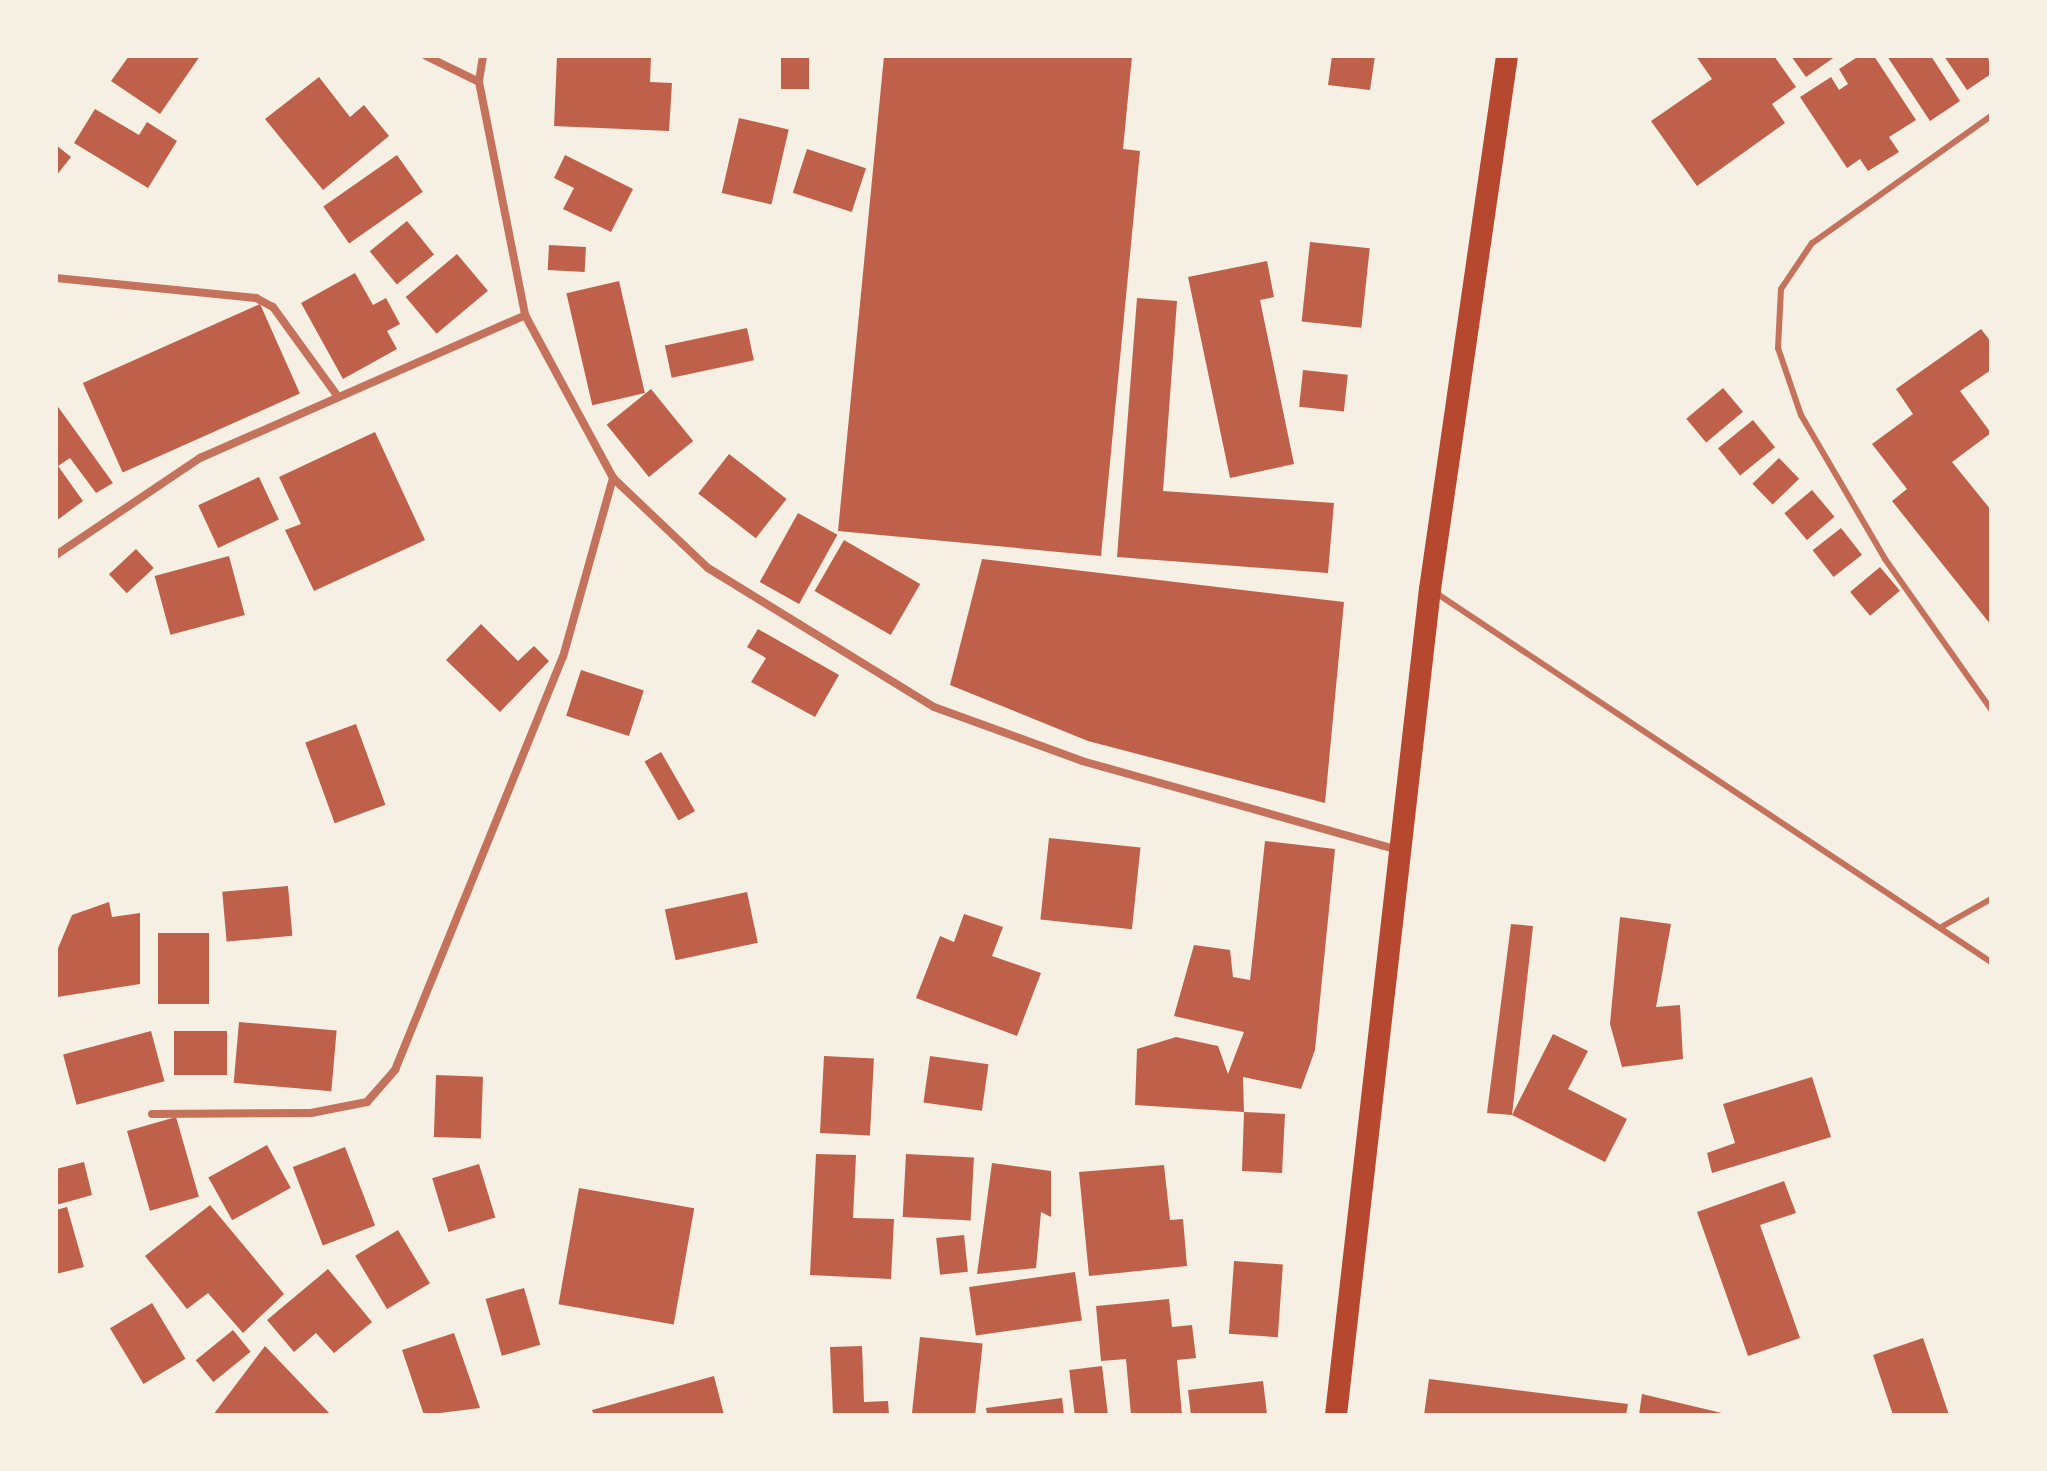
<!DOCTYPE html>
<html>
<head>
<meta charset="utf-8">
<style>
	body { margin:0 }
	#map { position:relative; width:2047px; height:1471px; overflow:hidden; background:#f6efe4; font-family:Jost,sans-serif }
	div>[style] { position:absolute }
	.building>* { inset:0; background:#bf614a; transform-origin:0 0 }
	.service>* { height:6px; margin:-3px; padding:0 3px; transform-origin:3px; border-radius:3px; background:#c5725c }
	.minor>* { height:8px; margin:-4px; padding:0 4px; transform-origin:4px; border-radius:4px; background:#c5725c }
	.trunk>* { height:22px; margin:-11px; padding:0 11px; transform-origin:11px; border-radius:11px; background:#b5482f }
	span { translate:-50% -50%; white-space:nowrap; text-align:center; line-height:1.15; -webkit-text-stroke:8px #f6efe4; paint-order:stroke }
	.frame { position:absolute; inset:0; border:58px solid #f6efe4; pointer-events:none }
</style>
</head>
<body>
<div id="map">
	<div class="building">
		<div style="clip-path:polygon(129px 56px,200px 56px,160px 114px,111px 81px)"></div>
		<div style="clip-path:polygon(557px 56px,651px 56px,650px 82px,672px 83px,669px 131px,554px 126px)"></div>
		<div style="left:781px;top:56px;width:28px;height:33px"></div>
		<div style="clip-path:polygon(884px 56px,1132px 56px,1123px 149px,1140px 151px,1101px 556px,838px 531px)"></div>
		<div style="clip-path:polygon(1332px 56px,1375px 56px,1370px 90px,1328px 85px)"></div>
		<div style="clip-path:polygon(1696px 56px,1774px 56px,1796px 87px,1772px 104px,1785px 123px,1697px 186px,1651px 121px,1712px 79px)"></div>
		<div style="clip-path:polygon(1791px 56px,1836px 56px,1806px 77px)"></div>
		<div style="clip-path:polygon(1859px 56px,1874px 56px,1916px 120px,1889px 137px,1899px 152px,1868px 171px,1860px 159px,1847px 168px,1800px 97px,1831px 77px,1839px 90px,1848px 84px,1839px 69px)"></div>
		<div style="clip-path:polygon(1887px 56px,1931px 56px,1960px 101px,1930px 121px)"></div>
		<div style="clip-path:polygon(1944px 56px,1988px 56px,1991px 74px,1967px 90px)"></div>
		<div style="clip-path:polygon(319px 77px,350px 117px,364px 105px,389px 136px,323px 190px,265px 119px)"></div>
		<div style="clip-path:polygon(95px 109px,139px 135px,147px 122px,177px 141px,148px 188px,74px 143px)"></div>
		<div style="left:739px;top:118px;width:51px;height:77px;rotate:13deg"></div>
		<div style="clip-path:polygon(56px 145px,71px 157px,56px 176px)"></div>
		<div style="left:807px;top:149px;width:62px;height:46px;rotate:18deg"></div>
		<div style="left:397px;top:155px;width:45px;height:90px;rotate:55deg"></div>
		<div style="clip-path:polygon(565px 155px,633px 189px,611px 232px,563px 209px,574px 188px,554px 178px)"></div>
		<div style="left:407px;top:221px;width:43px;height:48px;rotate:51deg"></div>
		<div style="left:1310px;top:242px;width:60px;height:80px;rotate:6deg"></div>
		<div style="left:549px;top:245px;width:37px;height:25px;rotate:3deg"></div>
		<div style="left:457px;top:254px;width:48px;height:67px;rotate:50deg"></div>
		<div style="clip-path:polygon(1267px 261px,1274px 297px,1260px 300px,1294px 464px,1230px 478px,1188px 277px)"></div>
		<div style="clip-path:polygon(355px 273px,373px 305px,386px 298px,400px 324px,387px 331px,397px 349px,343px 379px,301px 303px)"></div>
		<div style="left:619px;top:281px;width:115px;height:54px;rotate:77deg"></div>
		<div style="clip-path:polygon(1137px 298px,1177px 301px,1163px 491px,1334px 503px,1328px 573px,1117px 557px)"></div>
		<div style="left:260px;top:304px;width:98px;height:194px;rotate:66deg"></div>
		<div style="left:747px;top:328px;width:33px;height:84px;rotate:78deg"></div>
		<div style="clip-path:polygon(1981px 329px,1991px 342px,1991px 370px,1960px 391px,1991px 433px,1952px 462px,1991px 510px,1991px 625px,1892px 501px,1907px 489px,1872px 444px,1913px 414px,1896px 389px)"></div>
		<div style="left:1303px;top:370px;width:45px;height:37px;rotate:6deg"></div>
		<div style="left:1723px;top:388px;width:31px;height:48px;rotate:50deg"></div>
		<div style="left:651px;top:389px;width:67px;height:57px;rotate:51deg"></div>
		<div style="clip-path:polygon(56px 404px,113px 483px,96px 493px,70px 458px,58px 466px,83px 501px,56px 521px)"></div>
		<div style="left:1753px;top:420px;width:35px;height:45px;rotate:51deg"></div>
		<div style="clip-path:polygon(375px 432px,425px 540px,314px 591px,285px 530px,301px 524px,279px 477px)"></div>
		<div style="left:729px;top:454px;width:73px;height:50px;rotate:38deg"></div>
		<div style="left:1779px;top:458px;width:29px;height:37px;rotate:46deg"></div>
		<div style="left:259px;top:477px;width:47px;height:67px;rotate:65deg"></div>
		<div style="left:1812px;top:490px;width:35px;height:36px;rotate:50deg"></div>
		<div style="left:798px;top:513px;width:45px;height:79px;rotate:29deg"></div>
		<div style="left:1841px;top:528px;width:34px;height:36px;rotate:52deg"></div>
		<div style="left:844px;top:540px;width:88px;height:59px;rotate:30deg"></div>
		<div style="left:136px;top:549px;width:26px;height:37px;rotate:47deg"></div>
		<div style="left:229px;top:556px;width:61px;height:77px;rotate:75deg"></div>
		<div style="clip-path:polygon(982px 559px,1344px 602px,1325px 803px,1088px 741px,950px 685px)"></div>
		<div style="left:1880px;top:567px;width:31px;height:39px;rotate:50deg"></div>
		<div style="clip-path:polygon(481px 624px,518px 661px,534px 646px,549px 661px,500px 712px,446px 660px)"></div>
		<div style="clip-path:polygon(758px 629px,839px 675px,815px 717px,751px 682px,766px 658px,747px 647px)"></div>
		<div style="left:581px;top:670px;width:66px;height:48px;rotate:18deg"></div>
		<div style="left:356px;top:724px;width:86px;height:54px;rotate:70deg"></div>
		<div style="left:661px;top:752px;width:68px;height:19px;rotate:60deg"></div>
		<div style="left:1049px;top:838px;width:92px;height:82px;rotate:6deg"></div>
		<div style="clip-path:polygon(1265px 841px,1335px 849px,1315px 1050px,1301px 1089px,1243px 1077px,1244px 1112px,1285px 1114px,1282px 1173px,1242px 1171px,1244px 1112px,1135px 1105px,1137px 1049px,1176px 1037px,1218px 1046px,1228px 1074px,1244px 1032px,1174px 1016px,1194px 945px,1230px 950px,1233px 977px,1250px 980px)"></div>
		<div style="left:288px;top:886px;width:50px;height:66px;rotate:85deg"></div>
		<div style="left:747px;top:892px;width:52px;height:84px;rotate:78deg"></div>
		<div style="clip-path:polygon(109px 902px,112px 917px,140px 913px,140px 984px,57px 997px,56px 953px,72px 915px)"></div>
		<div style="clip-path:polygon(964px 914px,1003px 927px,992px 956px,1041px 973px,1017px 1036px,916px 998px,940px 936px,954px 942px)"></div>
		<div style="clip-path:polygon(1620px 917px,1671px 924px,1656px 1007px,1680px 1005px,1683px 1059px,1622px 1067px,1610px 1024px)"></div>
		<div style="clip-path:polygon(1511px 924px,1533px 926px,1512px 1115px,1553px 1034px,1588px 1051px,1568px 1089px,1627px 1119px,1605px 1162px,1512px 1115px,1487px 1113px)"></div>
		<div style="left:158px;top:933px;width:51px;height:71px"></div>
		<div style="left:239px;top:1022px;width:98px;height:61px;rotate:5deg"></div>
		<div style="left:151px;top:1031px;width:52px;height:91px;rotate:75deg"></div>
		<div style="left:174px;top:1031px;width:53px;height:44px"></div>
		<div style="left:824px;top:1056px;width:50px;height:77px;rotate:3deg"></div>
		<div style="left:930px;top:1056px;width:59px;height:47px;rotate:8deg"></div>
		<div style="left:436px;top:1075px;width:47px;height:62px;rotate:2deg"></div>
		<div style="clip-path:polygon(1812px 1077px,1831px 1137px,1712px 1173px,1707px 1153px,1735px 1143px,1723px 1104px)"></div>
		<div style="left:176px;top:1117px;width:83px;height:51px;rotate:74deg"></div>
		<div style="left:267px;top:1145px;width:49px;height:67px;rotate:61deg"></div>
		<div style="left:345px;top:1147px;width:84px;height:56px;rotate:69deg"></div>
		<div style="clip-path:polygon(816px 1154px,856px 1155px,853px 1218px,894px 1219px,891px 1279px,810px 1275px)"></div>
		<div style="left:906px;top:1154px;width:68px;height:63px;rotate:3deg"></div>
		<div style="clip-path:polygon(84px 1162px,92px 1195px,56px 1205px,56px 1169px)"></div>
		<div style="clip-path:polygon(992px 1163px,1051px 1171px,1051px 1217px,1041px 1212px,1036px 1268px,977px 1274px)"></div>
		<div style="left:479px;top:1164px;width:56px;height:49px;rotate:73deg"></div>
		<div style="clip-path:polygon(1164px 1165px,1170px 1220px,1183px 1219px,1187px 1266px,1089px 1276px,1079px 1172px)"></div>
		<div style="clip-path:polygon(1784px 1181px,1796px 1213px,1760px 1225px,1800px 1338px,1748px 1356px,1697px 1212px)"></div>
		<div style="left:579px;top:1188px;width:117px;height:118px;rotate:10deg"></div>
		<div style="clip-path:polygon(210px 1205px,284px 1294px,243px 1333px,208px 1293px,187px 1309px,145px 1256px)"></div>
		<div style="clip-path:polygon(67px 1207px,84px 1267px,56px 1274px,56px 1210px)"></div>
		<div style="left:398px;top:1230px;width:62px;height:50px;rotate:59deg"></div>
		<div style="left:964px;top:1235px;width:37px;height:28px;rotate:84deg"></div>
		<div style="left:1234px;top:1261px;width:49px;height:73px;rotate:4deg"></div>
		<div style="clip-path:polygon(328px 1269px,372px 1322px,334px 1353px,316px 1333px,294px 1352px,267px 1320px)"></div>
		<div style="left:1075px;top:1272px;width:49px;height:107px;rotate:82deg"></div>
		<div style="left:524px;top:1288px;width:59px;height:40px;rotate:74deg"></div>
		<div style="clip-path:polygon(1169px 1299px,1172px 1327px,1192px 1325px,1196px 1358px,1177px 1360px,1182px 1415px,1131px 1415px,1126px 1359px,1101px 1361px,1096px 1306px)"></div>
		<div style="left:152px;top:1303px;width:65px;height:49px;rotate:59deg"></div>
		<div style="left:233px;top:1330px;width:28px;height:48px;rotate:51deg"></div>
		<div style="clip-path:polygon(454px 1333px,480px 1408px,424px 1415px,402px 1350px)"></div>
		<div style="left:920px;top:1337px;width:63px;height:78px;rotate:6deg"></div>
		<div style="clip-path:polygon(1923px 1338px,1949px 1415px,1893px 1415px,1873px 1355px)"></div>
		<div style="clip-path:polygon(265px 1346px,331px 1415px,213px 1415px)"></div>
		<div style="clip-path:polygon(862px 1346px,864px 1402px,888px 1401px,889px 1415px,833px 1415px,830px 1347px)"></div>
		<div style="left:1102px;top:1366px;width:49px;height:33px;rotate:83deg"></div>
		<div style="clip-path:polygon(714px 1376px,724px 1415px,594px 1415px,592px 1410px)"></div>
		<div style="clip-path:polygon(1429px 1379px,1628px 1404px,1626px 1415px,1424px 1415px)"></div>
		<div style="clip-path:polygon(1263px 1381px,1267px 1414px,1191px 1415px,1188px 1390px)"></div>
		<div style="clip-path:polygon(1642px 1394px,1726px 1414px,1726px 1415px,1639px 1415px)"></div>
		<div style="clip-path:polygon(1062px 1398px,1064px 1415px,987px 1415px,986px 1408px)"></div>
	</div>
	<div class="service">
		<div style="left:1991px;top:116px;width:219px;rotate:144.6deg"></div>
		<div style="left:1812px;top:243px;width:55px;rotate:124deg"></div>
		<div style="left:1781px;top:289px;width:59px;rotate:92.9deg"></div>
		<div style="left:1778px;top:348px;width:71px;rotate:71.1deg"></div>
		<div style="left:1801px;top:415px;width:167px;rotate:59.7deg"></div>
		<div style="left:1885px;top:559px;width:184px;rotate:54.8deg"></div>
		<div style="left:1433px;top:591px;width:670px;rotate:33.62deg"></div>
		<div style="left:1943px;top:926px;width:55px;rotate:-29.4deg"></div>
	</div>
	<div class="minor">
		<div style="left:426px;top:56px;width:59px;rotate:26.1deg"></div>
		<div style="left:483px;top:56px;width:26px;rotate:99deg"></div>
		<div style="left:479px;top:82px;width:237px;rotate:78.8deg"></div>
		<div style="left:525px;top:315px;width:185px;rotate:61.6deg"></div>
		<div style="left:613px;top:478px;width:131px;rotate:43.5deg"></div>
		<div style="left:708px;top:568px;width:265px;rotate:31.6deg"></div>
		<div style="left:934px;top:707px;width:158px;rotate:20deg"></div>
		<div style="left:1082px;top:761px;width:329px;rotate:15.7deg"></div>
		<div style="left:56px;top:278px;width:201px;rotate:5.7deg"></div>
		<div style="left:256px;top:298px;width:19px;rotate:28deg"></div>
		<div style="left:273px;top:307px;width:107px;rotate:54.1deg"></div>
		<div style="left:56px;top:555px;width:174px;rotate:-34deg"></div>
		<div style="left:200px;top:458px;width:355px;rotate:-23.7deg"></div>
		<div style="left:152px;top:1114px;width:159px;rotate:-0.4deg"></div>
		<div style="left:311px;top:1113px;width:57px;rotate:-11.1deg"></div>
		<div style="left:367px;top:1102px;width:43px;rotate:-48.8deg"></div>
		<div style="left:395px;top:1070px;width:446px;rotate:-67.9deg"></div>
		<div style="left:563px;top:657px;width:186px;rotate:-74.4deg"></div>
	</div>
	<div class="trunk">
		<div style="left:1336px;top:1415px;width:831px;rotate:-83.51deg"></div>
		<div style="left:1430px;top:589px;width:539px;rotate:-81.78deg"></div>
	</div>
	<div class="frame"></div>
</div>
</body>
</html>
